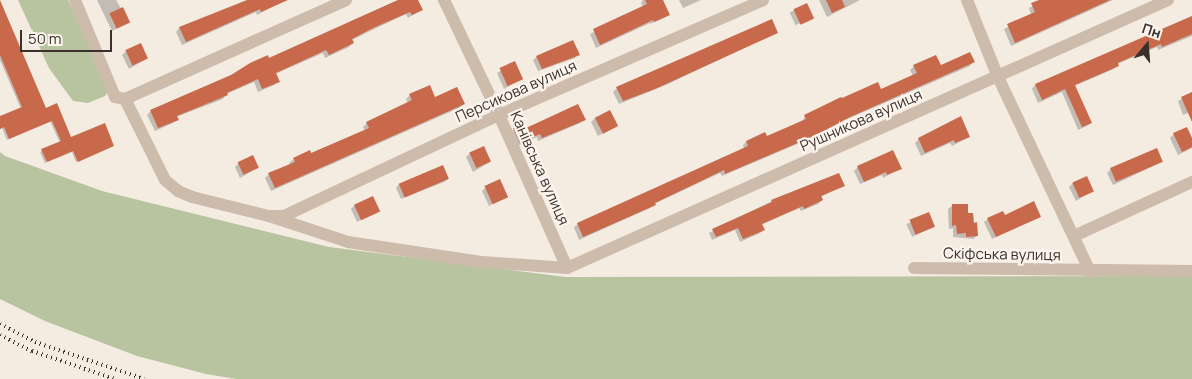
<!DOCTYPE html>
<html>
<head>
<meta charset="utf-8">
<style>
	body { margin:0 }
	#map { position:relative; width:1192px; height:379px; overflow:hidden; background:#f4ebe1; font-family:Manrope,sans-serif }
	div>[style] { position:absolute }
	.green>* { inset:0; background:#b8c4a0 }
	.shadow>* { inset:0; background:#0003; transform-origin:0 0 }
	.building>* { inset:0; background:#c8694b; transform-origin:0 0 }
	.minor>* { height:12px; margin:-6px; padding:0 6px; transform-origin:6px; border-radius:6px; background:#cdbbac }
	.rail>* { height:4px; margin-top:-2px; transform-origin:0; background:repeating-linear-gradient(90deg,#3b302b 0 1px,transparent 0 5px) }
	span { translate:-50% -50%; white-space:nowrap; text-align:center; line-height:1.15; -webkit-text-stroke:4.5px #fbf5ee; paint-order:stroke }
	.street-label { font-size:15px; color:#3b302b }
	.north { position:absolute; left:1122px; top:20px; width:50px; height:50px; -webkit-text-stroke:4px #fbf5ee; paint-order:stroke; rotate:18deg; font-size:14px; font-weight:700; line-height:20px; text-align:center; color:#3b302b }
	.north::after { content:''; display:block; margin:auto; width:18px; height:22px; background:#3b302b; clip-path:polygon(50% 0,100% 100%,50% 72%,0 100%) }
	.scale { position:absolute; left:20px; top:30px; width:92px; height:22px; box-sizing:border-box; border:2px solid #3b302b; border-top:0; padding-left:6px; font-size:15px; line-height:18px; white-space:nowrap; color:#3b302b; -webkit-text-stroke:4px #fbf5ee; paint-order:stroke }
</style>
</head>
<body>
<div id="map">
	<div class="green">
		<div style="clip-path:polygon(18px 0,68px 0,100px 65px,108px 91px,105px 96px,88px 103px,73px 101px,49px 68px)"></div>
		<div style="clip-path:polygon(0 152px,5px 156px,102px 191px,329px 247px,566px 277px,1192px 276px,1192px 379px,236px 379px,206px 374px,137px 356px,45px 321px,0 299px)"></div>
	</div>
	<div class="shadow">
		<div style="clip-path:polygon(97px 0,116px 0,129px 22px,112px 31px)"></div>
		<div style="clip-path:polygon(249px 0,285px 0,257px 15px,256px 12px,182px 45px,176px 32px,179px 28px)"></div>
		<div style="clip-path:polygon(398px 0,417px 0,421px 10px,408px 18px,406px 14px,368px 32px,352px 40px,353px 43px,349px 47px,325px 58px,323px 53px,275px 74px,278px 81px,274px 85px,258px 92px,254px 82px,226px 94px,223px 99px,176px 117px,173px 123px,155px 131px,147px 115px,151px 111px)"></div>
		<div style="clip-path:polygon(643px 0,662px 0,668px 15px,664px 18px,650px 24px,650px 23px,596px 48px,590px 34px,643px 7px,641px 3px)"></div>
		<div style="clip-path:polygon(679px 0,701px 0,683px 8px)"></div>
		<div style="clip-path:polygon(819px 0,860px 0,827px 17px)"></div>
		<div style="clip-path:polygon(1043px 0,1113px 0,1011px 46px,1004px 29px,1031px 15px,1029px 8px)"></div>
		<div style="clip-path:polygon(0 3px,45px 110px,71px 139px,113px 146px,111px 147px,76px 162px,72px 152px,45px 163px,40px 152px,60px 143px,50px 121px,7px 140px,2px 128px,0 129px,0 117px,21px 109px,0 60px)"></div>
		<div style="left:806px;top:5px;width:14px;height:18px;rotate:65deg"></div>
		<div style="clip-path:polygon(1192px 16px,1192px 36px,1158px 50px,1157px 47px,1117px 64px,1114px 69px,1074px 86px,1091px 123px,1087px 126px,1078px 130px,1062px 92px,1038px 103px,1032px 89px,1035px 85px)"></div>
		<div style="clip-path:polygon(777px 32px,666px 85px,619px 104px,613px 92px,617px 88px)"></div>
		<div style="clip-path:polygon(126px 51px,146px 59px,129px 69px,122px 55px)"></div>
		<div style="clip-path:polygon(578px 54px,575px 58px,538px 71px,533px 60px,537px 57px)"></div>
		<div style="clip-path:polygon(973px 62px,970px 66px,845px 120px,809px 139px,722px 176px,720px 173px,654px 204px,650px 208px,579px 240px,574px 227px,578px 224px,744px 149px,743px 145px,746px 142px,766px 138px,802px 122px,805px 116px,881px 91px,913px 76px,910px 70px,914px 66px,940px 67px)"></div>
		<div style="clip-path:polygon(514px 63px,521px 79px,504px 89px,497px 73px)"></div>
		<div style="clip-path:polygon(1192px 93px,1192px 111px,1183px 115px,1178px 101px)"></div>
		<div style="clip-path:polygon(410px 95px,463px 104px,459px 108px,271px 191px,265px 178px,269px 174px,290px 165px,289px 163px,294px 159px,311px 155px,365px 131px,363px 127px,367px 123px,408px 103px,406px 99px)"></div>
		<div style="clip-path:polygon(595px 118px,616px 126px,598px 136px,591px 122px)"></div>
		<div style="clip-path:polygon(584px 119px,580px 123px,538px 141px,537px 137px,517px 146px,511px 132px,514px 129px,525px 130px)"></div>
		<div style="clip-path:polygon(1174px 134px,1192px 141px,1192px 148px,1178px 155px,1170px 138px)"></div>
		<div style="clip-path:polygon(969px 137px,952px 146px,950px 143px,921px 156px,915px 143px,919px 139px)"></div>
		<div style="clip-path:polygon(470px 153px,490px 162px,473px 172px,466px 157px)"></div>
		<div style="clip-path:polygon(1162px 162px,1113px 185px,1107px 173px,1111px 169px)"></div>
		<div style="clip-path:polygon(239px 163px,257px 168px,240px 178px,235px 167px)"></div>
		<div style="clip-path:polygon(442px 166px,448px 179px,444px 182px,401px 199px,396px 188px,399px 184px)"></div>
		<div style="clip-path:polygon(858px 167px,900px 168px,883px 178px,882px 175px,860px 184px,854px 171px)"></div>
		<div style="clip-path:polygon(1073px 183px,1092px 191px,1076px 201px,1069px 187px)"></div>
		<div style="clip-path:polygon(843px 185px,821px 197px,822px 200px,818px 204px,801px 211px,799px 208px,761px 225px,763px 230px,760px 233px,740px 242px,735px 230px,712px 240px,709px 233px,772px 201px)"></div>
		<div style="clip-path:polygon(486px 187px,506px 196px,489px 206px,482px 191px)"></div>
		<div style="clip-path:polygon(355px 205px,379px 211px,357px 222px,351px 209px)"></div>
		<div style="clip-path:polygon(952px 206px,967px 214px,977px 236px,973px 239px,953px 237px,953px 228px,949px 229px,948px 209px)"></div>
		<div style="left:928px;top:214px;width:14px;height:24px;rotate:65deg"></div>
		<div style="clip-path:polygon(1004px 216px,1040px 216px,992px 239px,984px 222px,988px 219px)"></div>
	</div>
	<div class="building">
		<div style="clip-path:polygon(0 0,46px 108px,57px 103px,71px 137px,105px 123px,114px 146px,78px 162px,73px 151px,47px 162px,41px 149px,61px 141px,52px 121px,9px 139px,4px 127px,0 129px,0 116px,22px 107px,0 55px)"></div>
		<div style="clip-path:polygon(247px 0,288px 0,261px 12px,260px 9px,186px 42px,179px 27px)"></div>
		<div style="clip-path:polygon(398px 0,418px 0,423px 10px,412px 15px,410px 12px,373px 28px,352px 39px,354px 43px,329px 55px,326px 50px,276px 73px,280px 82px,262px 89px,258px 79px,227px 93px,228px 95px,177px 116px,179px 120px,158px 128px,150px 110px,231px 75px,250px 63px,268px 55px,269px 58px)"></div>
		<div style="clip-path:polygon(645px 0,663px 0,670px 15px,654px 22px,653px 20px,600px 45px,593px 29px,647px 4px)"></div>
		<div style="clip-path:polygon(826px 0,842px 0,845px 7px,832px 13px)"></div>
		<div style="clip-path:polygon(1039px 0,1110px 0,1015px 43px,1007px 24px,1035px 12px,1031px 3px)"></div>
		<div style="left:807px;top:3px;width:17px;height:15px;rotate:65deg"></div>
		<div style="left:123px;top:7px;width:17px;height:15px;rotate:65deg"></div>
		<div style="clip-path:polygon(1192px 16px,1192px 34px,1162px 47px,1161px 44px,1118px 63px,1119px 66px,1075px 85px,1092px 123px,1082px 127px,1065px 89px,1042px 100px,1035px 84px)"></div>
		<div style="clip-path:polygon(772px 19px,778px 33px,655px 89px,623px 101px,616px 87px)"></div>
		<div style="clip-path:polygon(573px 40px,580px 55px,542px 69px,536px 56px)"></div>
		<div style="left:141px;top:43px;width:17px;height:17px;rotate:66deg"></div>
		<div style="clip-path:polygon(970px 52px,975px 62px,850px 117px,814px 136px,725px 174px,724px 170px,655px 203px,656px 205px,583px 237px,577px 223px,748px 146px,746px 141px,765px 132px,767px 136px,806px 119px,804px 115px,841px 97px,842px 98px,878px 82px,881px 89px,917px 73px,913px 65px,936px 55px,941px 65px)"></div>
		<div style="left:515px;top:61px;width:20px;height:17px;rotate:66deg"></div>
		<div style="clip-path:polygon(430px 85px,435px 97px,457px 87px,465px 104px,275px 188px,268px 173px,295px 162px,293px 158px,310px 150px,311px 153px,369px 128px,366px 122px,412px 100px,409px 94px)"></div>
		<div style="clip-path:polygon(1192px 92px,1192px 122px,1181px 97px)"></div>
		<div style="clip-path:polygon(578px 104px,586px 120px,542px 138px,540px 134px,520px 143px,513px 128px,523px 123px,526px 128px)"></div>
		<div style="left:610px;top:110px;width:18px;height:17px;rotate:63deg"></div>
		<div style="clip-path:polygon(961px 116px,970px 137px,955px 143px,954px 140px,925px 153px,918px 138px)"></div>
		<div style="clip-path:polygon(1187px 127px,1192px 138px,1192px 147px,1182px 152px,1173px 133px)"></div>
		<div style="left:484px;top:146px;width:17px;height:16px;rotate:66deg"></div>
		<div style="left:1157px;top:148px;width:15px;height:51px;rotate:67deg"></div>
		<div style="clip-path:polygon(893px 150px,902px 169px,887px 175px,886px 172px,864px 182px,857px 166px)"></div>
		<div style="left:253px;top:155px;width:14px;height:17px;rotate:65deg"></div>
		<div style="left:443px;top:165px;width:15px;height:48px;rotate:67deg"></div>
		<div style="clip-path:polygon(839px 173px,845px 186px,821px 196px,823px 200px,804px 209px,803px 206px,762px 224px,765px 230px,743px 239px,738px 228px,716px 237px,712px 229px,772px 202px,771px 200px)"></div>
		<div style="left:1087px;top:176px;width:17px;height:16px;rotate:66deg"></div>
		<div style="left:500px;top:179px;width:20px;height:17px;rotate:66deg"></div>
		<div style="left:373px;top:196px;width:17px;height:21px;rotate:65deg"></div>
		<div style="clip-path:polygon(1034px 201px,1041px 217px,996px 237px,987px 218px,1003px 211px,1005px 215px)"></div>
		<div style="clip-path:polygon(952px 204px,968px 204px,968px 213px,973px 213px,974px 223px,977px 222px,978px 236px,966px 237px,966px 233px,957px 234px,956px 225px,952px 226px)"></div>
		<div style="left:929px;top:212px;width:16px;height:21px;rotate:68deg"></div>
	</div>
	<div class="minor">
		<div style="left:75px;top:0;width:105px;rotate:67.6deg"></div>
		<div style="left:115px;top:97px;width:10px;rotate:11deg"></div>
		<div style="left:125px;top:99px;width:90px;rotate:63.7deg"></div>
		<div style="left:165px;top:180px;width:17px;rotate:40deg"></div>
		<div style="left:178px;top:191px;width:15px;rotate:23deg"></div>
		<div style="left:192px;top:197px;width:79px;rotate:13.9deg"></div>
		<div style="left:269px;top:216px;width:15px"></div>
		<div style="left:284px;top:216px;width:238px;rotate:-25.2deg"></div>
		<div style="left:499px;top:115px;width:288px;rotate:-23.5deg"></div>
		<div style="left:444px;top:0;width:127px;rotate:64.4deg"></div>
		<div style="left:499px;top:115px;width:167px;rotate:66deg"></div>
		<div style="left:967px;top:0;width:83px;rotate:68.1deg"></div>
		<div style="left:998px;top:77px;width:216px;rotate:64.7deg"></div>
		<div style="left:125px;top:99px;width:242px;rotate:-24.1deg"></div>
		<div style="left:269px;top:216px;width:83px;rotate:18.2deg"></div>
		<div style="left:348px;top:242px;width:135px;rotate:8.5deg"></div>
		<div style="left:482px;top:262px;width:85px;rotate:4deg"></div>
		<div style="left:567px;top:268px;width:658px;rotate:-24.03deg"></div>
		<div style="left:1074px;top:236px;width:130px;rotate:-24.6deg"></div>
		<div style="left:914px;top:268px;width:278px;rotate:0.6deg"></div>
	</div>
	<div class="rail">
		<div style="left:0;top:324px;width:39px;rotate:27deg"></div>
		<div style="left:35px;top:342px;width:115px;rotate:18.7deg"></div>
		<div style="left:0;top:335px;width:36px;rotate:27deg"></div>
		<div style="left:32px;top:351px;width:88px;rotate:18.6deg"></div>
	</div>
	<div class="street-label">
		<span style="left:516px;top:91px;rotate:-24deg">Персикова вулиця</span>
		<span style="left:861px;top:120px;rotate:-24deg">Рушникова вулиця</span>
		<span style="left:540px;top:168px;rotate:66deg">Канівська вулиця</span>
		<span style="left:1002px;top:254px;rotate:1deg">Скіфська вулиця</span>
	</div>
	<div class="north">Пн</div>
	<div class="scale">50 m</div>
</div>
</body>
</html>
